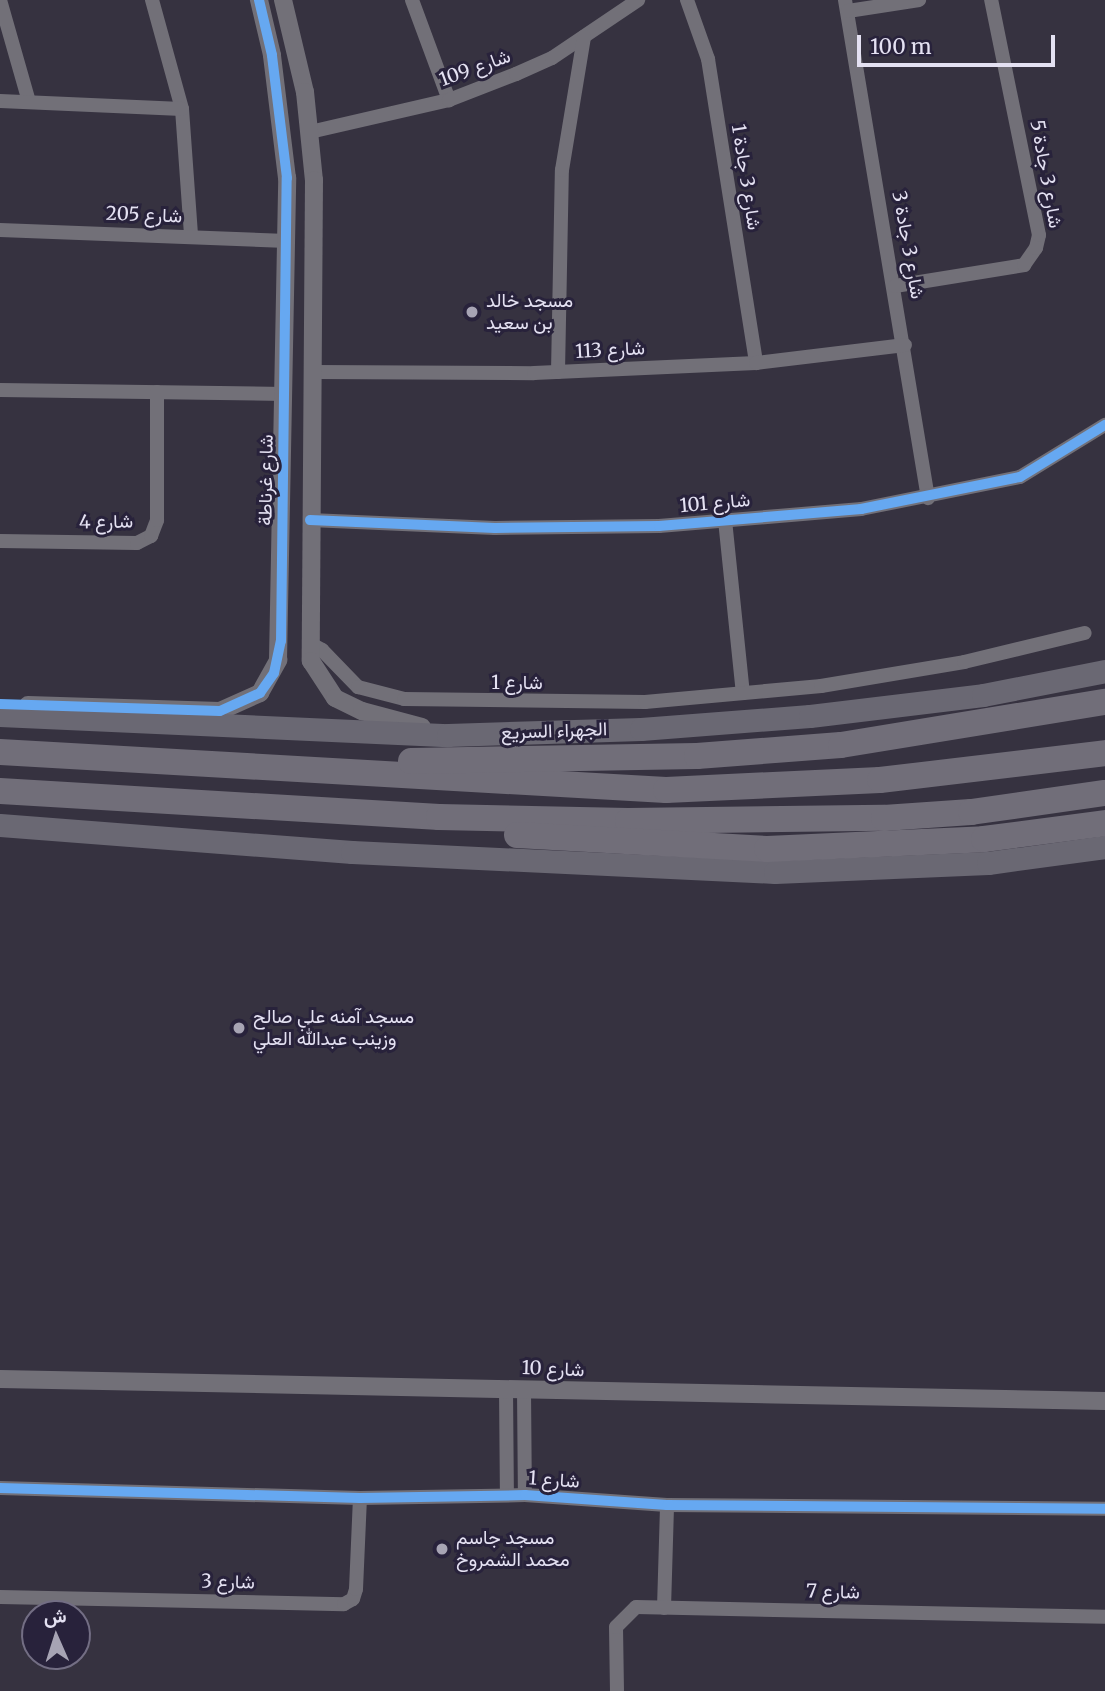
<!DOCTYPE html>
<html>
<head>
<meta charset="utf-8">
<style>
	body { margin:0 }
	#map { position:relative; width:1105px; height:1691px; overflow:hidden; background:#363240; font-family:Merriweather,Vazirmatn,serif }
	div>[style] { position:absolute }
	.minor>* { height:14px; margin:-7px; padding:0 7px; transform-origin:7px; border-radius:7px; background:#727078 }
	.tertiary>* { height:18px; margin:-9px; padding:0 9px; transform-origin:9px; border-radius:9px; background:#727078 }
	.primary>* { height:23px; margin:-11.5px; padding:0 11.5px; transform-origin:11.5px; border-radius:11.5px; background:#6a6873 }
	.motorway>* { height:26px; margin:-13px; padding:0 13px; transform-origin:13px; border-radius:13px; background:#716e79 }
	.cycleway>* { height:10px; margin:-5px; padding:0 5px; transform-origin:5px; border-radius:5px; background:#66a8f1 }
	.dots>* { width:19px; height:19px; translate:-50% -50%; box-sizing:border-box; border:4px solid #28223b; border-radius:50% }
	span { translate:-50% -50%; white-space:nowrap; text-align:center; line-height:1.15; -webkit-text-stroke:6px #28223b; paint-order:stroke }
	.street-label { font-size:19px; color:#e4e1f2 }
	.poi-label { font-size:19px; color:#e4e1f2 }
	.left { translate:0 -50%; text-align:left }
	.north { position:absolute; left:21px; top:1600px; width:70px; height:70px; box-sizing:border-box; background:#28223b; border:2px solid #736e84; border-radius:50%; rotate:357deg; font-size:19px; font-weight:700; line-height:28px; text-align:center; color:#e4e1f2 }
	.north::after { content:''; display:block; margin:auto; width:24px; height:32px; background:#a7a4b4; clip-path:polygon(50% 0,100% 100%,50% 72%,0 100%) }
	.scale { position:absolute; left:857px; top:35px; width:198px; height:32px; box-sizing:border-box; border:4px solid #e4e1f2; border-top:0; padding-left:9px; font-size:21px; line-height:24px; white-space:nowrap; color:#e4e1f2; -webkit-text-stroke:5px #28223b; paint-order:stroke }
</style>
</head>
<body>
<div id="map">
	<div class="minor">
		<div style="left:0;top:0;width:106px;rotate:74.1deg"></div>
		<div style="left:152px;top:0;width:113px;rotate:74.6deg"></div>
		<div style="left:182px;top:109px;width:127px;rotate:85.9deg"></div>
		<div style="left:412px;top:0;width:107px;rotate:69.7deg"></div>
		<div style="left:687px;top:0;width:63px;rotate:70.4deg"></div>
		<div style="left:708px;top:59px;width:308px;rotate:81deg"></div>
		<div style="left:845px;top:0;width:505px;rotate:80.54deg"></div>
		<div style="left:848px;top:11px;width:72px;rotate:-8.8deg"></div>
		<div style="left:0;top:101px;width:182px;rotate:2.5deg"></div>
		<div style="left:310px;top:132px;width:143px;rotate:-13deg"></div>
		<div style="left:449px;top:100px;width:72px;rotate:-21.2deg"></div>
		<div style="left:516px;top:74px;width:39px;rotate:-24deg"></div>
		<div style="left:552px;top:58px;width:104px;rotate:-34deg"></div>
		<div style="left:0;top:230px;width:287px;rotate:2.2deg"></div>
		<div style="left:895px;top:286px;width:131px;rotate:-9.2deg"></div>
		<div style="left:1024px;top:265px;width:21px;rotate:-55deg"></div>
		<div style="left:1036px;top:248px;width:13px;rotate:-77deg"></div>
		<div style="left:1039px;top:235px;width:240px;rotate:-101.5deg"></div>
		<div style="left:315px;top:372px;width:219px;rotate:0.3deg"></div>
		<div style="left:534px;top:373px;width:222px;rotate:-2.6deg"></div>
		<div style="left:756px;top:363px;width:150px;rotate:-6.9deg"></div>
		<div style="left:558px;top:372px;width:202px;rotate:-88.9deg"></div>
		<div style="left:562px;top:170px;width:135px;rotate:-80.6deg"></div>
		<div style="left:0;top:390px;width:285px;rotate:0.8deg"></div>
		<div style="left:310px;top:520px;width:185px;rotate:2.5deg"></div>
		<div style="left:495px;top:528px;width:164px;rotate:-0.7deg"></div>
		<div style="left:659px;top:526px;width:203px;rotate:-4.8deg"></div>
		<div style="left:861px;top:509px;width:162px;rotate:-11.4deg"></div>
		<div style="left:1020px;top:477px;width:100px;rotate:-31.5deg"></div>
		<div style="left:725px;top:520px;width:174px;rotate:84.1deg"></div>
		<div style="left:0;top:541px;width:137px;rotate:0.8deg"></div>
		<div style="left:137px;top:543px;width:16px;rotate:-27deg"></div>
		<div style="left:151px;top:536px;width:17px;rotate:-69deg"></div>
		<div style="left:157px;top:520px;width:128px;rotate:-90deg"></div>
		<div style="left:309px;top:643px;width:15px;rotate:28deg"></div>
		<div style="left:322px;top:650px;width:52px;rotate:45.8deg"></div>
		<div style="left:358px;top:687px;width:48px;rotate:14.6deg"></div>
		<div style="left:404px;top:699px;width:241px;rotate:0.7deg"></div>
		<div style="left:645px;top:702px;width:177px;rotate:-5.2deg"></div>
		<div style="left:821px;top:686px;width:145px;rotate:-9.5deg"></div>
		<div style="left:964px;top:662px;width:124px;rotate:-13.5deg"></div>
		<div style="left:506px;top:1389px;width:106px;rotate:89.5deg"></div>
		<div style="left:524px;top:1390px;width:105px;rotate:89.5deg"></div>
		<div style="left:0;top:1488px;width:360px;rotate:1.6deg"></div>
		<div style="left:360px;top:1498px;width:165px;rotate:-1deg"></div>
		<div style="left:525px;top:1495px;width:142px;rotate:4deg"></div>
		<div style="left:667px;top:1505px;width:438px;rotate:0.5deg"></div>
		<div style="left:0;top:1597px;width:344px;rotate:1.2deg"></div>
		<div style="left:344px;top:1604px;width:10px;rotate:-29deg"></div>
		<div style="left:353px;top:1599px;width:10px;rotate:-73deg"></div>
		<div style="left:356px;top:1589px;width:91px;rotate:-87.5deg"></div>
		<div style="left:664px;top:1608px;width:103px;rotate:-88.3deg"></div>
		<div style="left:617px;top:1691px;width:64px;rotate:-90.9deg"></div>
		<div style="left:616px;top:1627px;width:28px;rotate:-45deg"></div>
		<div style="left:636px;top:1607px;width:469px;rotate:1.2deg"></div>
	</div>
	<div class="tertiary">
		<div style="left:283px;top:0;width:95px;rotate:76.6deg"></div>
		<div style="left:305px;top:92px;width:88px;rotate:84.2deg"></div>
		<div style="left:314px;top:180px;width:481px;rotate:90.4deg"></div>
		<div style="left:311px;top:661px;width:44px;rotate:57deg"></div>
		<div style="left:335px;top:698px;width:30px;rotate:26deg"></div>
		<div style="left:362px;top:711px;width:62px;rotate:14.9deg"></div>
		<div style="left:28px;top:705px;width:192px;rotate:1.8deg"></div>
		<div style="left:220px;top:711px;width:44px;rotate:-24.2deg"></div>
		<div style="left:260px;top:693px;width:38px;rotate:-61deg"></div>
		<div style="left:278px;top:660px;width:482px;rotate:-88.9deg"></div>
		<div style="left:287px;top:178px;width:124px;rotate:-97deg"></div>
		<div style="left:272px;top:55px;width:57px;rotate:-103.3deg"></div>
		<div style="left:0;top:1379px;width:1105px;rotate:1.14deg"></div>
	</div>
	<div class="primary">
		<div style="left:0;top:715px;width:448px;rotate:2.6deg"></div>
		<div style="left:448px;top:735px;width:193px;rotate:-1.8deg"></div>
		<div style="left:641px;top:729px;width:169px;rotate:-4.4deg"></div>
		<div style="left:810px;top:716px;width:174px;rotate:-6.9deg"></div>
		<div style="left:983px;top:695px;width:124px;rotate:-11.1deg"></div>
		<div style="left:0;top:825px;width:353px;rotate:4.4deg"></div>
		<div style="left:352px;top:852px;width:423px;rotate:2.7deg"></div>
		<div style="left:775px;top:872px;width:213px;rotate:-2.4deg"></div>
		<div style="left:988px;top:863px;width:118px;rotate:-7.8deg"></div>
	</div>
	<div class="motorway">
		<div style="left:0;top:752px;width:667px;rotate:3.27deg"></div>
		<div style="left:666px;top:790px;width:214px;rotate:-2.7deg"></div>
		<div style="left:880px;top:780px;width:227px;rotate:-6.8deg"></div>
		<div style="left:411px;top:761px;width:286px;rotate:-1deg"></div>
		<div style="left:697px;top:756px;width:144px;rotate:-4.4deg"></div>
		<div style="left:841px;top:745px;width:267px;rotate:-9.3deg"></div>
		<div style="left:0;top:791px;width:440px;rotate:3.4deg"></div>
		<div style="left:439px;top:817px;width:189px;rotate:1.2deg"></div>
		<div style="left:628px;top:821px;width:256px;rotate:-0.7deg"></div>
		<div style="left:884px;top:818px;width:87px;rotate:-3.9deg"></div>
		<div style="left:971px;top:812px;width:135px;rotate:-8.1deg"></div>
		<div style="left:517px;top:835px;width:250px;rotate:3.2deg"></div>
		<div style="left:767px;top:849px;width:217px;rotate:-2.6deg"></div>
		<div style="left:984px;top:839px;width:122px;rotate:-7.5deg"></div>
	</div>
	<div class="cycleway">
		<div style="left:310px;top:520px;width:185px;rotate:2.5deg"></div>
		<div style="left:495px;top:528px;width:164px;rotate:-0.7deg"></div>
		<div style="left:659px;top:526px;width:203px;rotate:-4.8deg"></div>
		<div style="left:861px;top:509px;width:162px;rotate:-11.4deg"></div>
		<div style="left:1020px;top:477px;width:100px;rotate:-31.5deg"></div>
		<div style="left:0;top:704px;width:220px;rotate:1.8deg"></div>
		<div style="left:220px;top:711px;width:44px;rotate:-24.2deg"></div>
		<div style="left:260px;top:693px;width:24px;rotate:-55deg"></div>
		<div style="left:274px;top:673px;width:33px;rotate:-78deg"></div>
		<div style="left:281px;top:641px;width:463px;rotate:-89.3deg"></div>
		<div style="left:287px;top:178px;width:124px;rotate:-97deg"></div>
		<div style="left:272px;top:55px;width:57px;rotate:-103.3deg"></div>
		<div style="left:0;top:1488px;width:360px;rotate:1.6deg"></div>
		<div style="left:360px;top:1498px;width:165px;rotate:-1deg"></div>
		<div style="left:525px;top:1495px;width:142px;rotate:4deg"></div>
		<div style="left:667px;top:1505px;width:438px;rotate:0.5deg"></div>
	</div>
	<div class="dots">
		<div style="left:472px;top:312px;background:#a7a4b4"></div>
		<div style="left:239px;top:1028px;background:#a7a4b4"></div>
		<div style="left:442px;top:1549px;background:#a7a4b4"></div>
	</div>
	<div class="street-label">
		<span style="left:475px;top:68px;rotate:-20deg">شارع 109</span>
		<span style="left:1046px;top:174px;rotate:80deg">شارع 3 جادة 5</span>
		<span style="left:746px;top:177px;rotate:81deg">شارع 3 جادة 1</span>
		<span style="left:144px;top:215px;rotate:2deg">شارع 205</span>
		<span style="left:908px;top:245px;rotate:80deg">شارع 3 جادة 3</span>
		<span style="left:610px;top:350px;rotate:-3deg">شارع 113</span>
		<span style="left:266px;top:480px;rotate:-89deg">شارع غرناطة</span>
		<span style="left:715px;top:503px;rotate:-5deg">شارع 101</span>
		<span style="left:106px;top:522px;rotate:-1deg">شارع 4</span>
		<span style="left:517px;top:683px">شارع 1</span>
		<span style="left:554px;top:731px;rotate:-2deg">الجهراء السريع</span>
		<span style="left:553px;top:1369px;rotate:2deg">شارع 10</span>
		<span style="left:554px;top:1480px;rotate:4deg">شارع 1</span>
		<span style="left:228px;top:1582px;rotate:1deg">شارع 3</span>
		<span style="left:833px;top:1592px;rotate:1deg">شارع 7</span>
	</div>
	<div class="poi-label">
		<span class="left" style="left:486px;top:312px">مسجد خالد<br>بن سعيد</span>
		<span class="left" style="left:253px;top:1028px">مسجد آمنه علي صالح<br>وزينب عبدالله العلي</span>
		<span class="left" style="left:456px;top:1549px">مسجد جاسم<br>محمد الشمروخ</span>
	</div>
	<div class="north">ش</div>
	<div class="scale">100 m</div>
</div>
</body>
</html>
